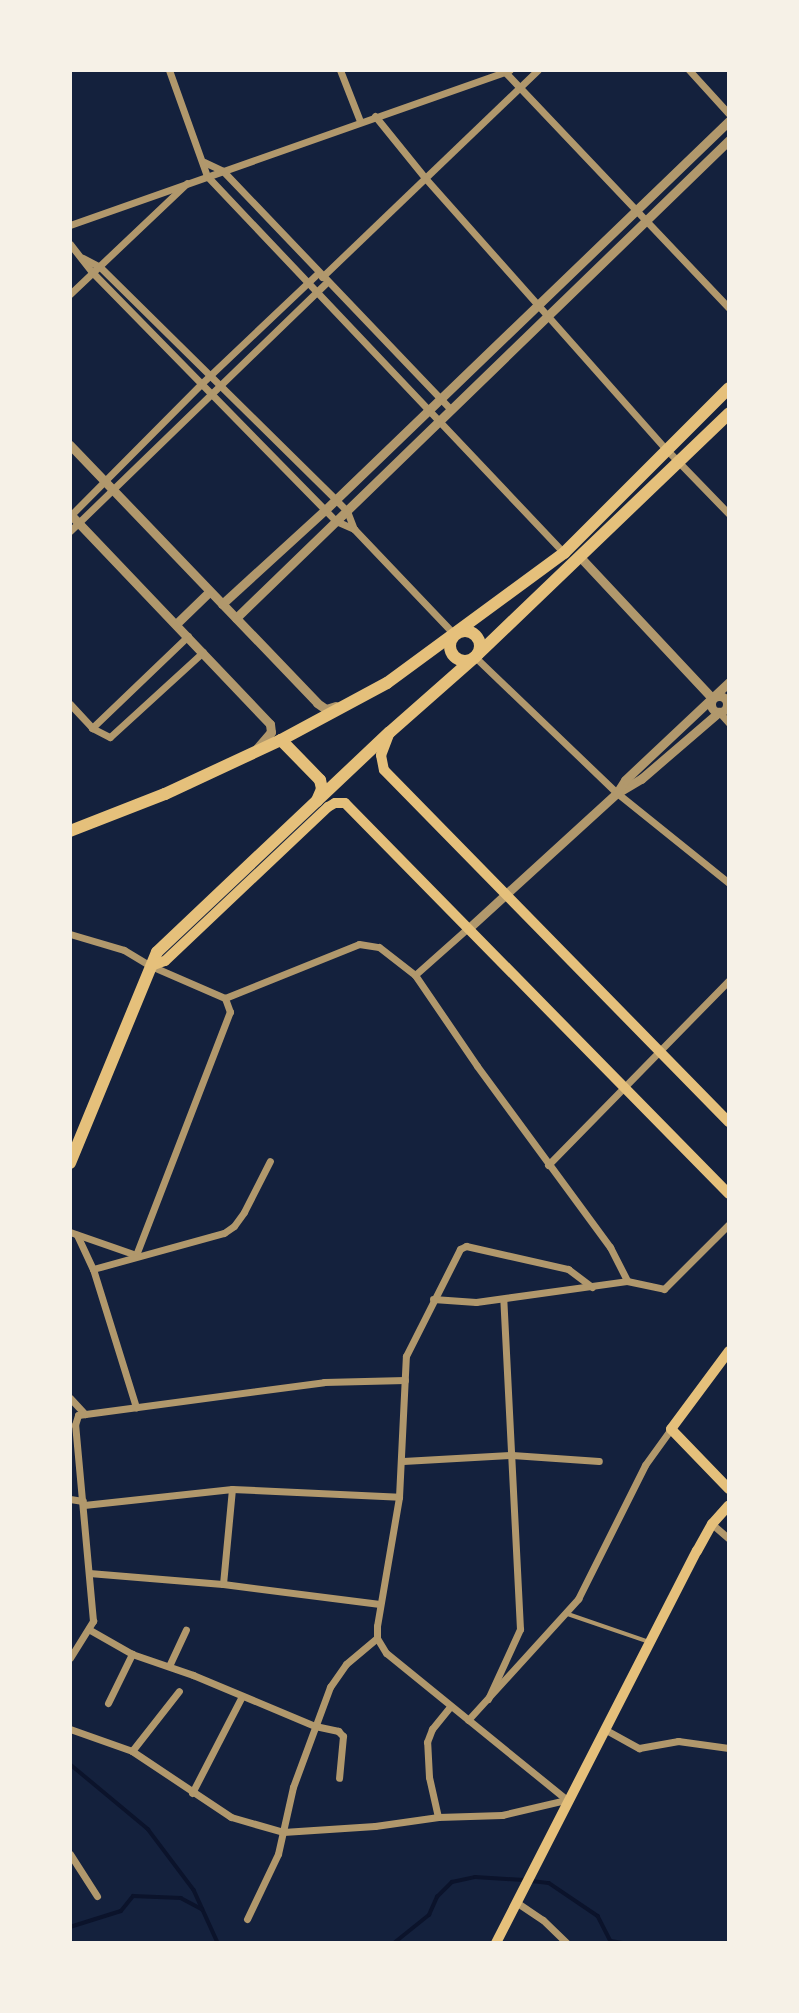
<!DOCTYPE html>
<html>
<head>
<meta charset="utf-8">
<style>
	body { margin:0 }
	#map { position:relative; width:799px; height:2013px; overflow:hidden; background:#14213d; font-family:"Roboto Serif",serif }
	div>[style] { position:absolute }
	.stream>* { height:3.5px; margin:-1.75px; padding:0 1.75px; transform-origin:1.75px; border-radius:1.75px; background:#0b132b }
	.service>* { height:3.5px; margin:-1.75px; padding:0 1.75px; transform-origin:1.75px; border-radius:1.75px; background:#b1986c }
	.minor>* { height:7px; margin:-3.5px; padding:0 3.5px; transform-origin:3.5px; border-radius:3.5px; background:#b1986c }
	.tertiary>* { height:9px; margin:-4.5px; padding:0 4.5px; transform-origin:4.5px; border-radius:4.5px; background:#b1986c }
	.tertiary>.ring { margin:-4.5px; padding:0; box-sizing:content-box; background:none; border:9px solid #b1986c; border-radius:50% }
	.secondary>* { height:10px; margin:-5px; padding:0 5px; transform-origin:5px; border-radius:5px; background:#e5c07b }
	.primary>* { height:12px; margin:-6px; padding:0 6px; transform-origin:6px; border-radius:6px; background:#e5c07b }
	.primary>.ring { margin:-6px; padding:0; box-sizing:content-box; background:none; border:12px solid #e5c07b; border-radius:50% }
	span { translate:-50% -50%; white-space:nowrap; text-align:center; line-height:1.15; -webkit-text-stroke:5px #f6f1e7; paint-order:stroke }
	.frame { position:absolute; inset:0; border:72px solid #f6f1e7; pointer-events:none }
</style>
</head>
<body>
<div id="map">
	<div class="stream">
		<div style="left:70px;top:1764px;width:102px;rotate:39.8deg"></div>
		<div style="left:148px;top:1829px;width:76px;rotate:53deg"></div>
		<div style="left:194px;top:1890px;width:58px;rotate:65.6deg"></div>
		<div style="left:532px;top:1881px;width:17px;rotate:7deg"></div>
		<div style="left:549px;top:1883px;width:59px;rotate:34deg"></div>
		<div style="left:598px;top:1916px;width:28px;rotate:63deg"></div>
		<div style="left:611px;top:1941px;width:13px;rotate:9deg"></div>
		<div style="left:70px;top:1927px;width:53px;rotate:-17.4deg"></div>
		<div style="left:121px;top:1911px;width:19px;rotate:-51deg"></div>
		<div style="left:133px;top:1896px;width:48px;rotate:2.4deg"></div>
		<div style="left:181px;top:1898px;width:24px;rotate:28deg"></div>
		<div style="left:394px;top:1943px;width:45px;rotate:-38.7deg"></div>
		<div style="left:429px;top:1915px;width:20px;rotate:-66deg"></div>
		<div style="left:437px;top:1897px;width:21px;rotate:-45deg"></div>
		<div style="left:452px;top:1882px;width:24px;rotate:-12deg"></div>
		<div style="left:475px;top:1877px;width:49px;rotate:3.5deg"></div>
	</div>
	<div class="service">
		<div style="left:568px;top:1614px;width:83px;rotate:18.9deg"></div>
	</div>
	<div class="minor">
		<div style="left:169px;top:70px;width:113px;rotate:70.3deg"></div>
		<div style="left:207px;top:176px;width:519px;rotate:46.56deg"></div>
		<div style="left:340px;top:70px;width:55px;rotate:68.6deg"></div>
		<div style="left:689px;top:70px;width:59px;rotate:47.7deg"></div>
		<div style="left:505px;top:72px;width:325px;rotate:46.5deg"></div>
		<div style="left:375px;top:116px;width:81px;rotate:51deg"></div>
		<div style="left:426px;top:179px;width:361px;rotate:48.4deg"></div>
		<div style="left:666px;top:449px;width:91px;rotate:45.9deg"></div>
		<div style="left:204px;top:162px;width:21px;rotate:25deg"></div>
		<div style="left:223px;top:171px;width:330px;rotate:46.3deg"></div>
		<div style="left:70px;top:225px;width:466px;rotate:-19.4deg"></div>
		<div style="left:70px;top:244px;width:37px;rotate:52deg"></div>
		<div style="left:93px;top:273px;width:347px;rotate:45.6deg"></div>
		<div style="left:336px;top:521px;width:20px;rotate:24deg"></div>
		<div style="left:83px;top:258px;width:19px;rotate:28deg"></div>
		<div style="left:100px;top:267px;width:330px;rotate:44.6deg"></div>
		<div style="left:335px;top:499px;width:17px;rotate:45deg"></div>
		<div style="left:347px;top:511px;width:19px;rotate:69deg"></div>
		<div style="left:354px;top:529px;width:146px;rotate:46.4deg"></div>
		<div style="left:322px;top:277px;width:299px;rotate:-43.8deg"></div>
		<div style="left:70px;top:294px;width:161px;rotate:-43.5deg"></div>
		<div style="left:70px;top:516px;width:186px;rotate:-45.2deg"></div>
		<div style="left:201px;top:384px;width:161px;rotate:-43.5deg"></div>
		<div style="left:70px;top:531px;width:358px;rotate:-44.1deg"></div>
		<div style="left:475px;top:657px;width:197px;rotate:43.8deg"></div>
		<div style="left:617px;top:793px;width:144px;rotate:38.8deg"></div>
		<div style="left:70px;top:704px;width:33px;rotate:47deg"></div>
		<div style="left:92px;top:728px;width:20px;rotate:27deg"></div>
		<div style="left:110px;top:737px;width:126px;rotate:-42.4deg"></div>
		<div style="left:727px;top:704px;width:3px;rotate:45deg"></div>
		<div style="left:719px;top:712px;width:15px;rotate:48deg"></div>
		<div style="left:92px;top:728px;width:133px;rotate:-43.8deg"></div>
		<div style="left:70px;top:934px;width:56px;rotate:16.5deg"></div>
		<div style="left:124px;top:950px;width:31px;rotate:31deg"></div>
		<div style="left:151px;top:966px;width:81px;rotate:23.4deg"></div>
		<div style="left:225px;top:998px;width:144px;rotate:-21.9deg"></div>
		<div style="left:359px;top:944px;width:20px;rotate:9deg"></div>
		<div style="left:379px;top:947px;width:46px;rotate:37.9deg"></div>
		<div style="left:415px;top:975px;width:110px;rotate:55.7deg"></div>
		<div style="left:477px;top:1066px;width:225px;rotate:53.7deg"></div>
		<div style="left:610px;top:1247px;width:38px;rotate:63deg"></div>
		<div style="left:415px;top:975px;width:72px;rotate:-41.6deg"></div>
		<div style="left:548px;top:1165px;width:259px;rotate:-45.6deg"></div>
		<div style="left:70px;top:1232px;width:70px;rotate:19.2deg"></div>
		<div style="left:136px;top:1255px;width:261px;rotate:-68.9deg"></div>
		<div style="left:230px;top:1012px;width:15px;rotate:-110deg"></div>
		<div style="left:77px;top:1235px;width:38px;rotate:65deg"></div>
		<div style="left:93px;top:1269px;width:145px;rotate:72.7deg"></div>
		<div style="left:93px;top:1269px;width:136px;rotate:-15.4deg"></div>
		<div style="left:224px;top:1233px;width:12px;rotate:-35deg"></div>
		<div style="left:234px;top:1226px;width:17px;rotate:-54deg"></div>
		<div style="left:244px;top:1212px;width:57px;rotate:-63deg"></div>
		<div style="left:433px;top:1299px;width:43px;rotate:4deg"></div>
		<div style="left:476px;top:1302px;width:152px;rotate:-7.9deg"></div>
		<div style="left:627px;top:1281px;width:38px;rotate:12deg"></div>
		<div style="left:664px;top:1289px;width:92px;rotate:-45deg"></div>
		<div style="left:70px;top:1398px;width:22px;rotate:47deg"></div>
		<div style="left:403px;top:1461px;width:109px;rotate:-3.2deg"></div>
		<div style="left:512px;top:1455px;width:87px;rotate:3.9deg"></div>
		<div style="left:70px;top:1499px;width:13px;rotate:9deg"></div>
		<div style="left:84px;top:1505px;width:149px;rotate:-6.2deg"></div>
		<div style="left:232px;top:1489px;width:167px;rotate:2.7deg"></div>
		<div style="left:712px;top:1524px;width:23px;rotate:41deg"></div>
		<div style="left:89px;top:1573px;width:134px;rotate:4.7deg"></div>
		<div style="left:223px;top:1584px;width:158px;rotate:7.3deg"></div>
		<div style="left:223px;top:1584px;width:95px;rotate:-84.6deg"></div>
		<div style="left:90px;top:1630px;width:48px;rotate:29.7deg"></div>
		<div style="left:132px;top:1654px;width:65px;rotate:19deg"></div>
		<div style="left:193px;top:1675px;width:132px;rotate:22.7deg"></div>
		<div style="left:315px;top:1726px;width:24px;rotate:12deg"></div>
		<div style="left:338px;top:1731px;width:7px;rotate:45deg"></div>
		<div style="left:343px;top:1736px;width:42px;rotate:95.4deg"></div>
		<div style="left:70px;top:1658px;width:44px;rotate:-58.1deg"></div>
		<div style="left:93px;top:1621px;width:197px;rotate:-95.2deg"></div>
		<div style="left:75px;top:1425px;width:10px;rotate:-73deg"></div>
		<div style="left:78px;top:1415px;width:248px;rotate:-7.6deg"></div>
		<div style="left:324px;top:1382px;width:81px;rotate:-1.4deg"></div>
		<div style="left:169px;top:1666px;width:40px;rotate:-65deg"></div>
		<div style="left:488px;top:1699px;width:77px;rotate:-65.4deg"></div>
		<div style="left:520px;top:1629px;width:330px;rotate:-92.9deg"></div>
		<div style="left:108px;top:1703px;width:55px;rotate:-63.9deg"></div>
		<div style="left:468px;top:1720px;width:164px;rotate:-47.7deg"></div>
		<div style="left:578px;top:1599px;width:150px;rotate:-63.4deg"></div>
		<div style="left:645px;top:1465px;width:44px;rotate:-54.2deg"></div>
		<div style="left:70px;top:1729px;width:66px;rotate:19.5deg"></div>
		<div style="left:132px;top:1751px;width:119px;rotate:33.7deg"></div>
		<div style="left:231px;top:1817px;width:54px;rotate:16.1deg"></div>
		<div style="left:283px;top:1832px;width:92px;rotate:-3.7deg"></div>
		<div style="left:375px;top:1826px;width:64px;rotate:-8.1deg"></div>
		<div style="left:438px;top:1817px;width:64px;rotate:-1.8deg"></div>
		<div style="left:502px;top:1815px;width:66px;rotate:-13.2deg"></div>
		<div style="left:606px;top:1730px;width:38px;rotate:29deg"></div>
		<div style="left:639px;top:1748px;width:40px;rotate:-10deg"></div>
		<div style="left:678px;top:1741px;width:51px;rotate:7.8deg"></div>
		<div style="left:132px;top:1751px;width:76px;rotate:-51.9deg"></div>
		<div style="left:192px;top:1793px;width:109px;rotate:-62.7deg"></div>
		<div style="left:567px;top:1800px;width:233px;rotate:-140.9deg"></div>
		<div style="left:386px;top:1653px;width:17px;rotate:-121deg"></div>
		<div style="left:377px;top:1638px;width:12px;rotate:-90deg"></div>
		<div style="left:377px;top:1626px;width:131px;rotate:-80.3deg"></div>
		<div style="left:399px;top:1497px;width:141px;rotate:-87.2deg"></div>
		<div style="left:406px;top:1356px;width:120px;rotate:-63.2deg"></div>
		<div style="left:460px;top:1249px;width:7px;rotate:-27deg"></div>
		<div style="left:466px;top:1246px;width:105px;rotate:12.7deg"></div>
		<div style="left:568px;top:1269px;width:30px;rotate:37deg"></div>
		<div style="left:438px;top:1817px;width:41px;rotate:-102.7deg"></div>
		<div style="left:429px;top:1777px;width:35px;rotate:-93deg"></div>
		<div style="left:427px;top:1742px;width:14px;rotate:-69deg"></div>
		<div style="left:432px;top:1729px;width:28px;rotate:-51deg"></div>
		<div style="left:70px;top:1854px;width:50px;rotate:57.3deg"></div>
		<div style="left:516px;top:1902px;width:32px;rotate:34deg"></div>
		<div style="left:543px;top:1920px;width:33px;rotate:44deg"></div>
		<div style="left:247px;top:1919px;width:72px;rotate:-64.5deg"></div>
		<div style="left:278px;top:1854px;width:69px;rotate:-77.4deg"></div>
		<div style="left:293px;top:1787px;width:107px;rotate:-69.7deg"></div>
		<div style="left:330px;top:1687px;width:28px;rotate:-55deg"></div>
		<div style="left:346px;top:1664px;width:40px;rotate:-40deg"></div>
	</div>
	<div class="tertiary">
		<div style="left:70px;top:445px;width:357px;rotate:46.2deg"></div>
		<div style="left:317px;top:703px;width:11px;rotate:34deg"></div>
		<div style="left:326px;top:709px;width:10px;rotate:-17deg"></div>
		<div style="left:70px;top:514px;width:290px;rotate:46.4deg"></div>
		<div style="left:270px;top:724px;width:8px;rotate:83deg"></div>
		<div style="left:271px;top:732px;width:21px;rotate:131deg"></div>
		<div style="left:580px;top:557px;width:193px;rotate:46.9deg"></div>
		<div style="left:222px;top:604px;width:139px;rotate:-42.4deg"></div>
		<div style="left:325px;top:510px;width:561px;rotate:-43.92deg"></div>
		<div style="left:236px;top:618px;width:687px;rotate:-44.11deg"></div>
		<div style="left:176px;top:624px;width:46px;rotate:-44.1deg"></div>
		<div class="ring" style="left:711px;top:696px;width:7px;height:7px"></div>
		<div style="left:619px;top:792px;width:26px;rotate:-31deg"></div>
		<div style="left:641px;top:779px;width:103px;rotate:-40.7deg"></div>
		<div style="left:470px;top:927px;width:199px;rotate:-42.4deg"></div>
		<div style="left:617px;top:793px;width:15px;rotate:-58deg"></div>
		<div style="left:625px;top:780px;width:143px;rotate:-43.3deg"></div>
	</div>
	<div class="secondary">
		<div style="left:390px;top:732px;width:25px;rotate:111deg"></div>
		<div style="left:381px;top:755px;width:15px;rotate:79deg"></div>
		<div style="left:384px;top:770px;width:493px;rotate:45.6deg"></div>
		<div style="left:151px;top:966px;width:15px;rotate:-20deg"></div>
		<div style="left:165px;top:961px;width:224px;rotate:-43.4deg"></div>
		<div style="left:328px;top:807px;width:8px;rotate:-30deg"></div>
		<div style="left:335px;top:803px;width:10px"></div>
		<div style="left:345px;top:803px;width:548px;rotate:45.52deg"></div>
		<div style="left:729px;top:1351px;width:97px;rotate:126.6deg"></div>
		<div style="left:671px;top:1429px;width:83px;rotate:46deg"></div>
		<div style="left:496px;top:1943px;width:441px;rotate:-62.9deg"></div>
		<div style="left:697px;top:1551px;width:31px;rotate:-61deg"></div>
		<div style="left:712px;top:1524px;width:25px;rotate:-48deg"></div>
	</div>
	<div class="primary">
		<div class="ring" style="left:450px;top:631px;width:18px;height:18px"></div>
		<div style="left:281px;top:740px;width:56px;rotate:45.7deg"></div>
		<div style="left:320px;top:780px;width:9px;rotate:77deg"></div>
		<div style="left:322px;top:789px;width:13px;rotate:113deg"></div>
		<div style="left:70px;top:831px;width:102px;rotate:-21.3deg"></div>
		<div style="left:165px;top:794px;width:128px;rotate:-25deg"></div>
		<div style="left:281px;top:740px;width:120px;rotate:-28.3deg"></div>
		<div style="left:387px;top:683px;width:220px;rotate:-36.3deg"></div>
		<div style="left:564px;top:553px;width:233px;rotate:-45deg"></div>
		<div style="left:70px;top:1163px;width:228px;rotate:-67.6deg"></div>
		<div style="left:157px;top:952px;width:320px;rotate:-43.4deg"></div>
		<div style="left:390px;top:732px;width:113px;rotate:-41.4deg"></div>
		<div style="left:475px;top:657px;width:352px;rotate:-43.8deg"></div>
	</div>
	<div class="frame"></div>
</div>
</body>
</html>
